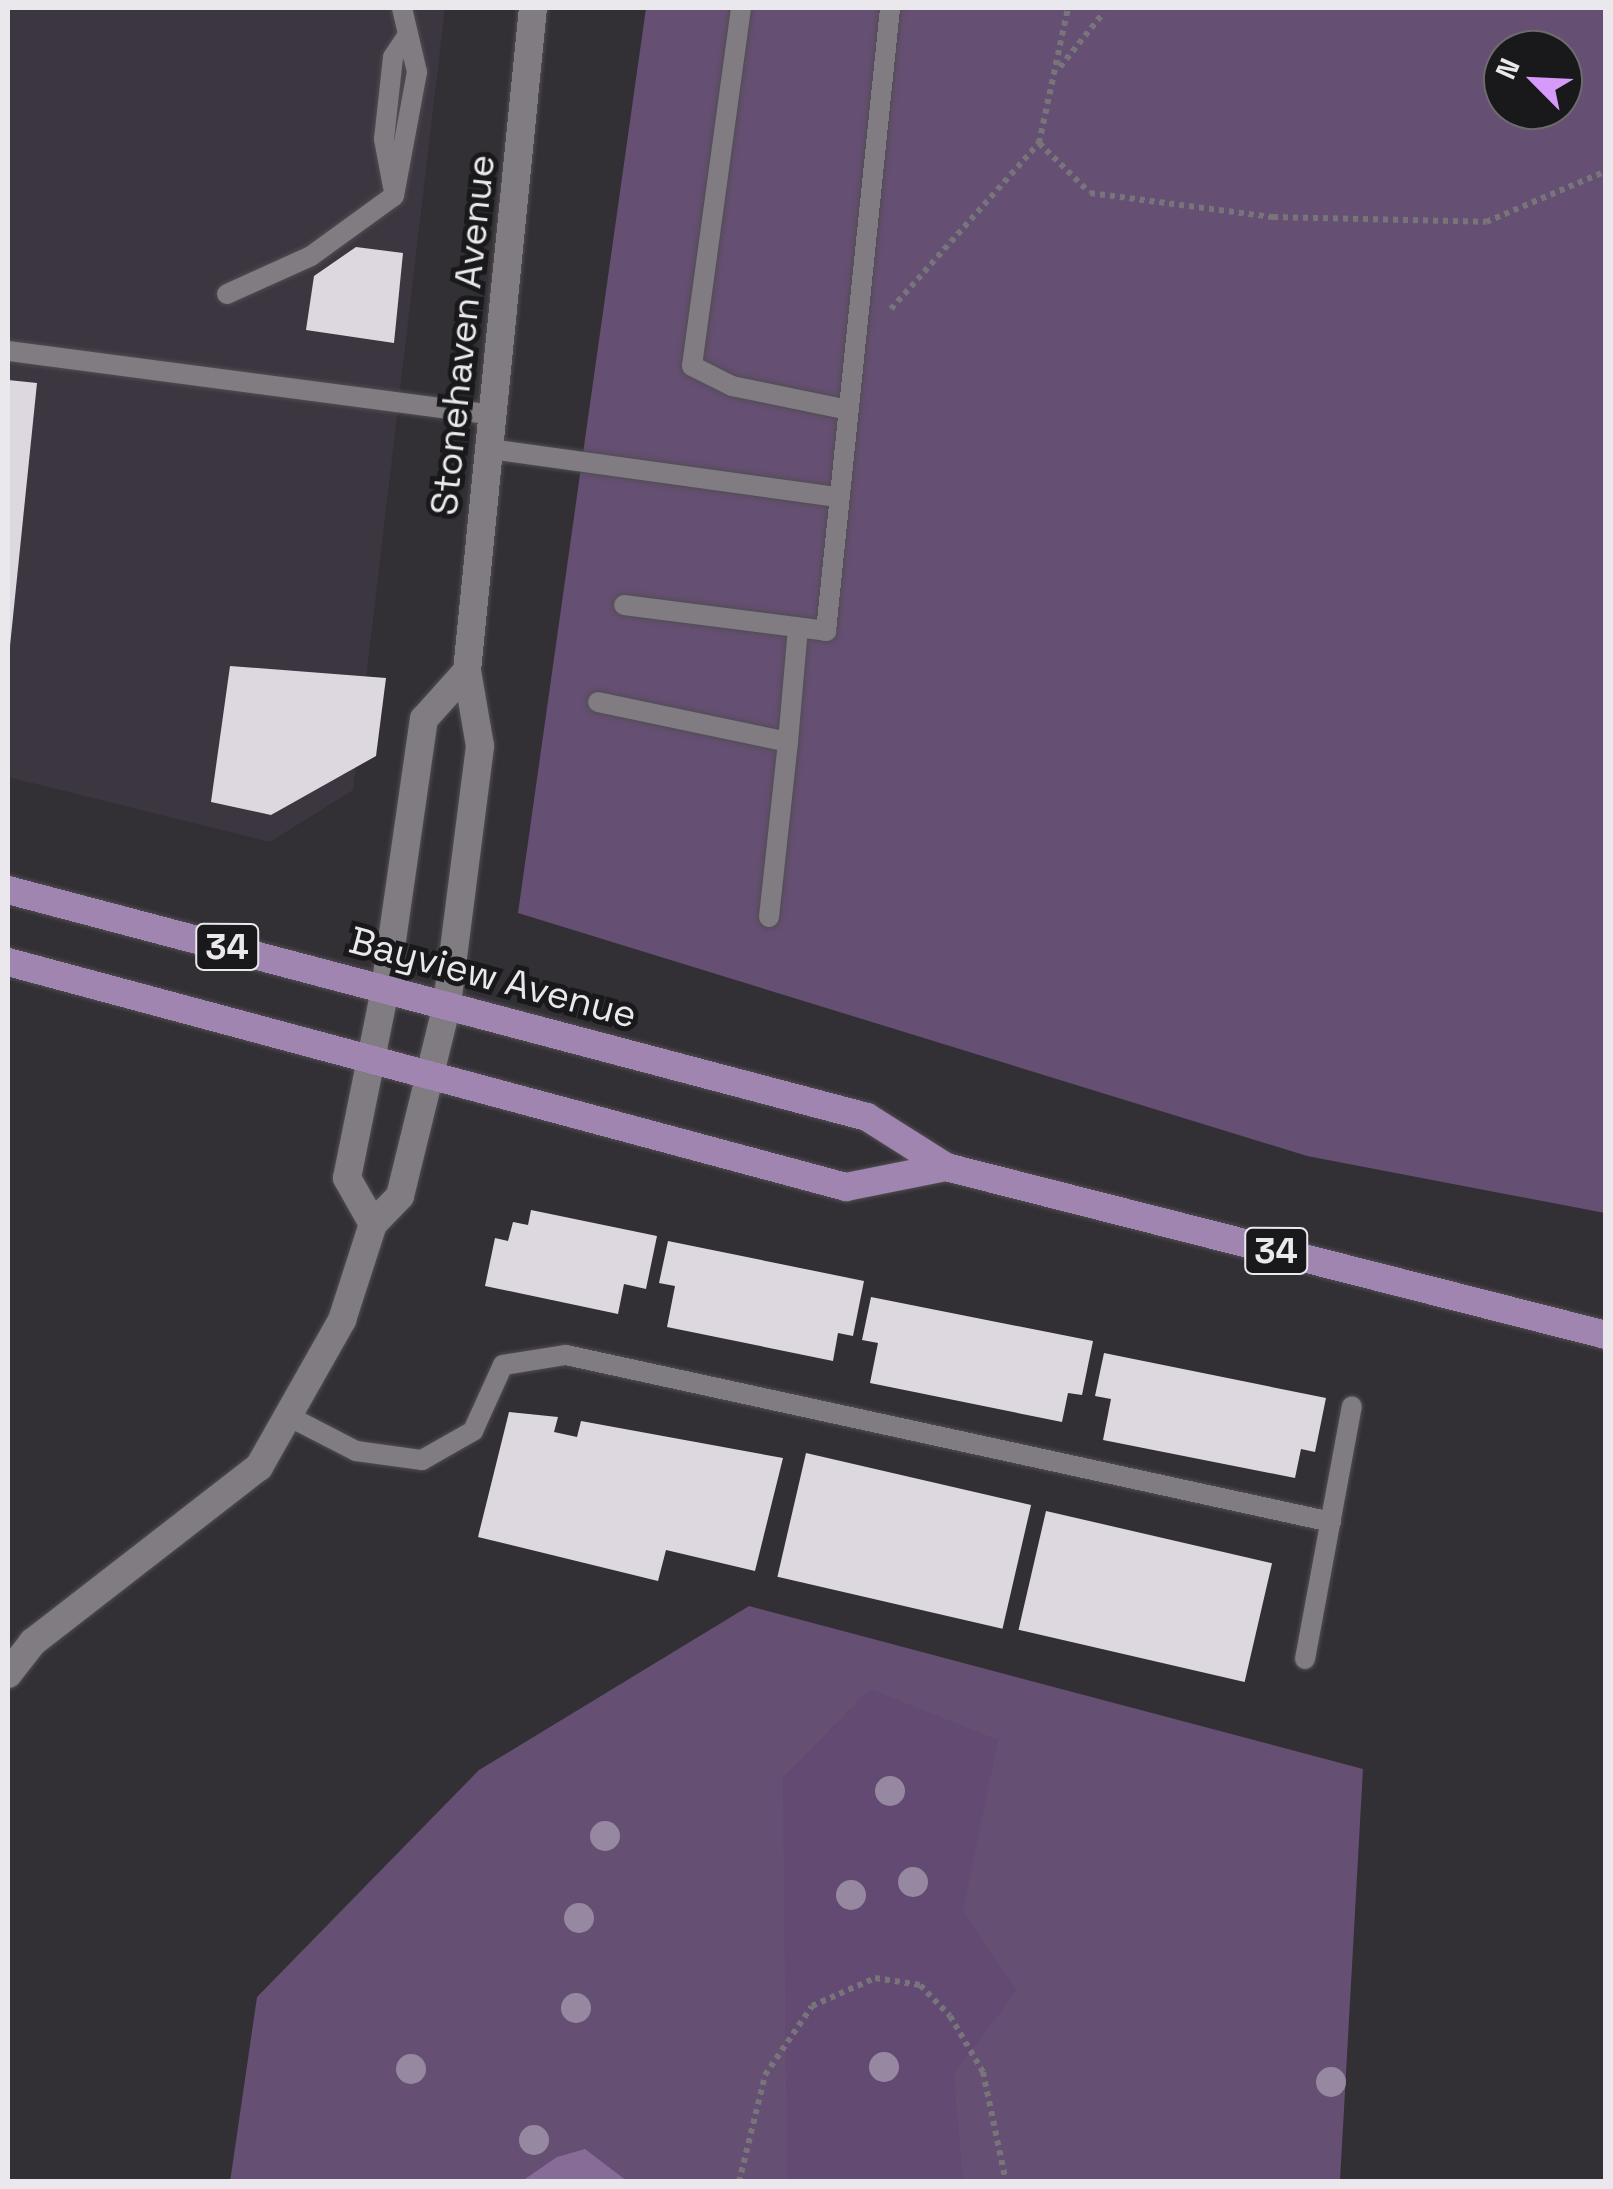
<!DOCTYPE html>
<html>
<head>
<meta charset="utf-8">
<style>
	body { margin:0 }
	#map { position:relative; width:1613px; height:2189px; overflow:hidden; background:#322f35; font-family:"Space Grotesk",sans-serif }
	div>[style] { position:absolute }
	.built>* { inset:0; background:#3c3641 }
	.green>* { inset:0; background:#654f72 }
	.forest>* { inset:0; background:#634a72 }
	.water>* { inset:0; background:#866c96 }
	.building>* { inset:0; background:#ddd8e0; transform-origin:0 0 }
	.path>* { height:6px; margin-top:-3px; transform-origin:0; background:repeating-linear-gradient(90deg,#77757a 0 5px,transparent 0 10px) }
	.roads { filter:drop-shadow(0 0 2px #504d52) drop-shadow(0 0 2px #504d52) }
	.service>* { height:20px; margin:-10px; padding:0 10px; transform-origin:10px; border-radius:10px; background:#807c82 }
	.minor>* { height:28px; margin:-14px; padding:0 14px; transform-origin:14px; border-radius:14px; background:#807c82 }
	.tertiary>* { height:28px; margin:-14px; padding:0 14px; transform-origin:14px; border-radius:14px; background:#807c82 }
	.primary>* { height:28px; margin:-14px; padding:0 14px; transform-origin:14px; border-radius:14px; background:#9f85af }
	.trees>* { width:30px; height:30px; margin:-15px; border-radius:50%; background:#9788a1 }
	span { translate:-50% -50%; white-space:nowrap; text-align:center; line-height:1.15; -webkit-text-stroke:10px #19181a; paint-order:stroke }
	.shield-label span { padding:2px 8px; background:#19181a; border:2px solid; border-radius:8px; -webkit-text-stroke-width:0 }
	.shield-label { font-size:35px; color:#eae8ec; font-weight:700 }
	.street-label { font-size:38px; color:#eae8ec }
	.frame { position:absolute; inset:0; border:10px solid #eae8ec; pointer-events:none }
	.north { position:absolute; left:1483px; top:30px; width:100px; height:100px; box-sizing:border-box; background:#19181a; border:2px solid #6d6b6e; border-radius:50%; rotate:294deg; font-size:28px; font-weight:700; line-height:40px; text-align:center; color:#eae8ec }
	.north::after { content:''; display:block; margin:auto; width:35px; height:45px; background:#d69bfa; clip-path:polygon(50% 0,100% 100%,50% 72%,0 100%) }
</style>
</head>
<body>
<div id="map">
	<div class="built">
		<div style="clip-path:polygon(8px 8px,445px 8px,353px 790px,270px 842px,8px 777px)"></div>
	</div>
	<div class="green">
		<div style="clip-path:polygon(evenodd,646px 8px,1605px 8px,1605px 1213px,1307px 1156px,518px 913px,646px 8px,1503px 50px,1563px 50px,1563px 110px,1503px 110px,1503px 50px)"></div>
		<div style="clip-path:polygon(749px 1606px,1363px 1769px,1340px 2181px,230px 2182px,257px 1997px,479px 1770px)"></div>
	</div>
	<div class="forest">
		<div style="clip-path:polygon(870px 1689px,998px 1740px,963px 1912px,1017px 1990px,954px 2074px,963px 2181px,787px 2181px,783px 1777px)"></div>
	</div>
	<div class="water">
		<div style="clip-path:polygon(585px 2149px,627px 2181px,522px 2181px,557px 2157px)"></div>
	</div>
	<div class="building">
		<div style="clip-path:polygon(356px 247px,403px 253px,394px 343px,306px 330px,314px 276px)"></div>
		<div style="clip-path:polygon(8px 380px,37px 383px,10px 646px,8px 645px)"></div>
		<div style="clip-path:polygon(230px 666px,386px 678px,376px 756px,271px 815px,211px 802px)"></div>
		<div style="clip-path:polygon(531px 1210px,657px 1236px,646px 1289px,624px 1284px,618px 1314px,485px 1286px,495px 1238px,508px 1241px,513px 1222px,528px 1225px)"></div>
		<div style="clip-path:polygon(668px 1241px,864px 1281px,853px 1336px,838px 1333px,833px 1361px,667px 1327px,675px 1286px,659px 1283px)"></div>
		<div style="clip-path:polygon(871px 1297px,1093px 1341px,1082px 1395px,1068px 1393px,1062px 1422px,870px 1383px,878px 1343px,862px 1340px)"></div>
		<div style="clip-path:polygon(1104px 1353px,1326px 1398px,1315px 1452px,1301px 1449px,1295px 1478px,1103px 1440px,1111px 1399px,1095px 1396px)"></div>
		<div style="clip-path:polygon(509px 1412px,558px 1417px,554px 1432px,577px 1437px,581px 1421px,783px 1458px,755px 1571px,666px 1550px,658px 1581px,478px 1537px)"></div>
		<div style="left:806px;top:1453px;width:231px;height:127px;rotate:13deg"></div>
		<div style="left:1046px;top:1511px;width:232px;height:122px;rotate:13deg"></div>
	</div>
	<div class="path">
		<div style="left:1060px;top:67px;width:70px;rotate:-51.3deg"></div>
		<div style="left:1039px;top:143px;width:71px;rotate:44.4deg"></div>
		<div style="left:1090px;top:193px;width:185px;rotate:7.5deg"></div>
		<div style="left:1273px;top:217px;width:213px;rotate:1.3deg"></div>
		<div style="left:1486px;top:222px;width:130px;rotate:-23deg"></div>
		<div style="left:891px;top:309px;width:222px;rotate:-48.3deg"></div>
		<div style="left:1039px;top:143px;width:138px;rotate:-77.9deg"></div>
		<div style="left:739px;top:2182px;width:110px;rotate:-76.3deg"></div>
		<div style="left:765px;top:2075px;width:83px;rotate:-55.7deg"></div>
		<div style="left:812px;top:2006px;width:69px;rotate:-24deg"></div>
		<div style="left:875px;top:1978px;width:46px;rotate:8.8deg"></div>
		<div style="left:920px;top:1985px;width:43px;rotate:45.9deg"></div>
		<div style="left:950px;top:2016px;width:65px;rotate:59.5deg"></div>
		<div style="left:983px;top:2072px;width:112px;rotate:78.2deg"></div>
	</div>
	<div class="roads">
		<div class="service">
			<div style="left:741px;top:8px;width:361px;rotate:97.8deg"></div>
			<div style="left:692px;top:366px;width:45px;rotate:26.6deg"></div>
			<div style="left:732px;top:386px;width:114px;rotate:11.6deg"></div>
			<div style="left:393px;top:187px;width:49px;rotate:-100.6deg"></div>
			<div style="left:384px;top:139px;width:82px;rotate:-83.7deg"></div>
			<div style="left:393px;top:57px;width:27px;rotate:-56deg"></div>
			<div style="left:227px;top:294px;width:92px;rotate:-24.3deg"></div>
			<div style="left:311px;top:256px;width:102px;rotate:-35.9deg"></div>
			<div style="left:394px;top:196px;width:126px;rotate:-79.5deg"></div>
			<div style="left:417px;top:72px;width:66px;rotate:-103.2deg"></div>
			<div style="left:8px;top:351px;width:489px;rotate:7.5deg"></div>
			<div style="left:490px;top:449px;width:348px;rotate:7.9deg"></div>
			<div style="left:624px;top:605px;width:204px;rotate:7.3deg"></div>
			<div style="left:826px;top:631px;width:626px;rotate:-84.13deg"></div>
			<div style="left:598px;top:702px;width:194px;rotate:11.9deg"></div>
			<div style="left:788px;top:742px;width:115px;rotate:-85deg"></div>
			<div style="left:769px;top:917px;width:176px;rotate:-83.8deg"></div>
			<div style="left:290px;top:1417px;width:74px;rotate:27.3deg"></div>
			<div style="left:356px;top:1451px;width:67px;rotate:7.8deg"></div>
			<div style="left:422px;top:1460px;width:59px;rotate:-29.6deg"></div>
			<div style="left:473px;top:1431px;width:72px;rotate:-65.6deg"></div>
			<div style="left:503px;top:1365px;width:64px;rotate:-9deg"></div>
			<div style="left:566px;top:1355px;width:783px;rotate:12.31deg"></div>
			<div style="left:1305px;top:1659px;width:257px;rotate:-79.5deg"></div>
		</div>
		<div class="minor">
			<div style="left:373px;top:1224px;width:53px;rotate:-119.5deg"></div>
			<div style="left:347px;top:1178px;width:193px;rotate:-78.6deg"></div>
			<div style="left:8px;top:1674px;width:41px;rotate:-52deg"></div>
			<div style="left:33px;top:1642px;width:286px;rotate:-37.8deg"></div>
			<div style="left:259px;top:1467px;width:169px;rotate:-60.5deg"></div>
			<div style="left:342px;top:1320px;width:101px;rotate:-72.1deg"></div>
			<div style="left:373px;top:1224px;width:39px;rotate:-46deg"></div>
			<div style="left:400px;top:1196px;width:198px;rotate:-76.2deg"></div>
		</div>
		<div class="tertiary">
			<div style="left:385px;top:989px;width:273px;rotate:-81.8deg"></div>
			<div style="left:424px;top:719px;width:64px;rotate:-48.1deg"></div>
			<div style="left:447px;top:1004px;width:260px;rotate:-82.7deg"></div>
			<div style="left:480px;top:746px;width:76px;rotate:-99.8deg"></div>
			<div style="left:467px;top:671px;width:666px;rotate:-84.32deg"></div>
		</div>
		<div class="primary">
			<div style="left:8px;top:890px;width:888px;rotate:14.8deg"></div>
			<div style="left:867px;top:1117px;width:93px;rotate:32.3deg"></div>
			<div style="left:946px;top:1167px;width:681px;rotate:14.28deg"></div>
			<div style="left:8px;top:962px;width:868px;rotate:15.03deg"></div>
			<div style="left:846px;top:1187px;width:102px;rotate:-11.3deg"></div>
		</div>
	</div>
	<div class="trees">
		<div style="left:890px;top:1791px"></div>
		<div style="left:605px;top:1836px"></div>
		<div style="left:913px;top:1882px"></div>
		<div style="left:851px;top:1895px"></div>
		<div style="left:579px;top:1918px"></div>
		<div style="left:576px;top:2008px"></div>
		<div style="left:884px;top:2067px"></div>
		<div style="left:411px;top:2069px"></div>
		<div style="left:1331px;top:2082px"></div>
		<div style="left:534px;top:2140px"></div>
	</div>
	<div class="shield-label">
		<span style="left:227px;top:947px">34</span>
		<span style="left:1276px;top:1251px">34</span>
	</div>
	<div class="street-label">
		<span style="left:463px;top:335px;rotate:-84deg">Stonehaven Avenue</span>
		<span style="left:493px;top:978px;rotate:15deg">Bayview Avenue</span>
	</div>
	<div class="frame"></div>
	<div class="north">N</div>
</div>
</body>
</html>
